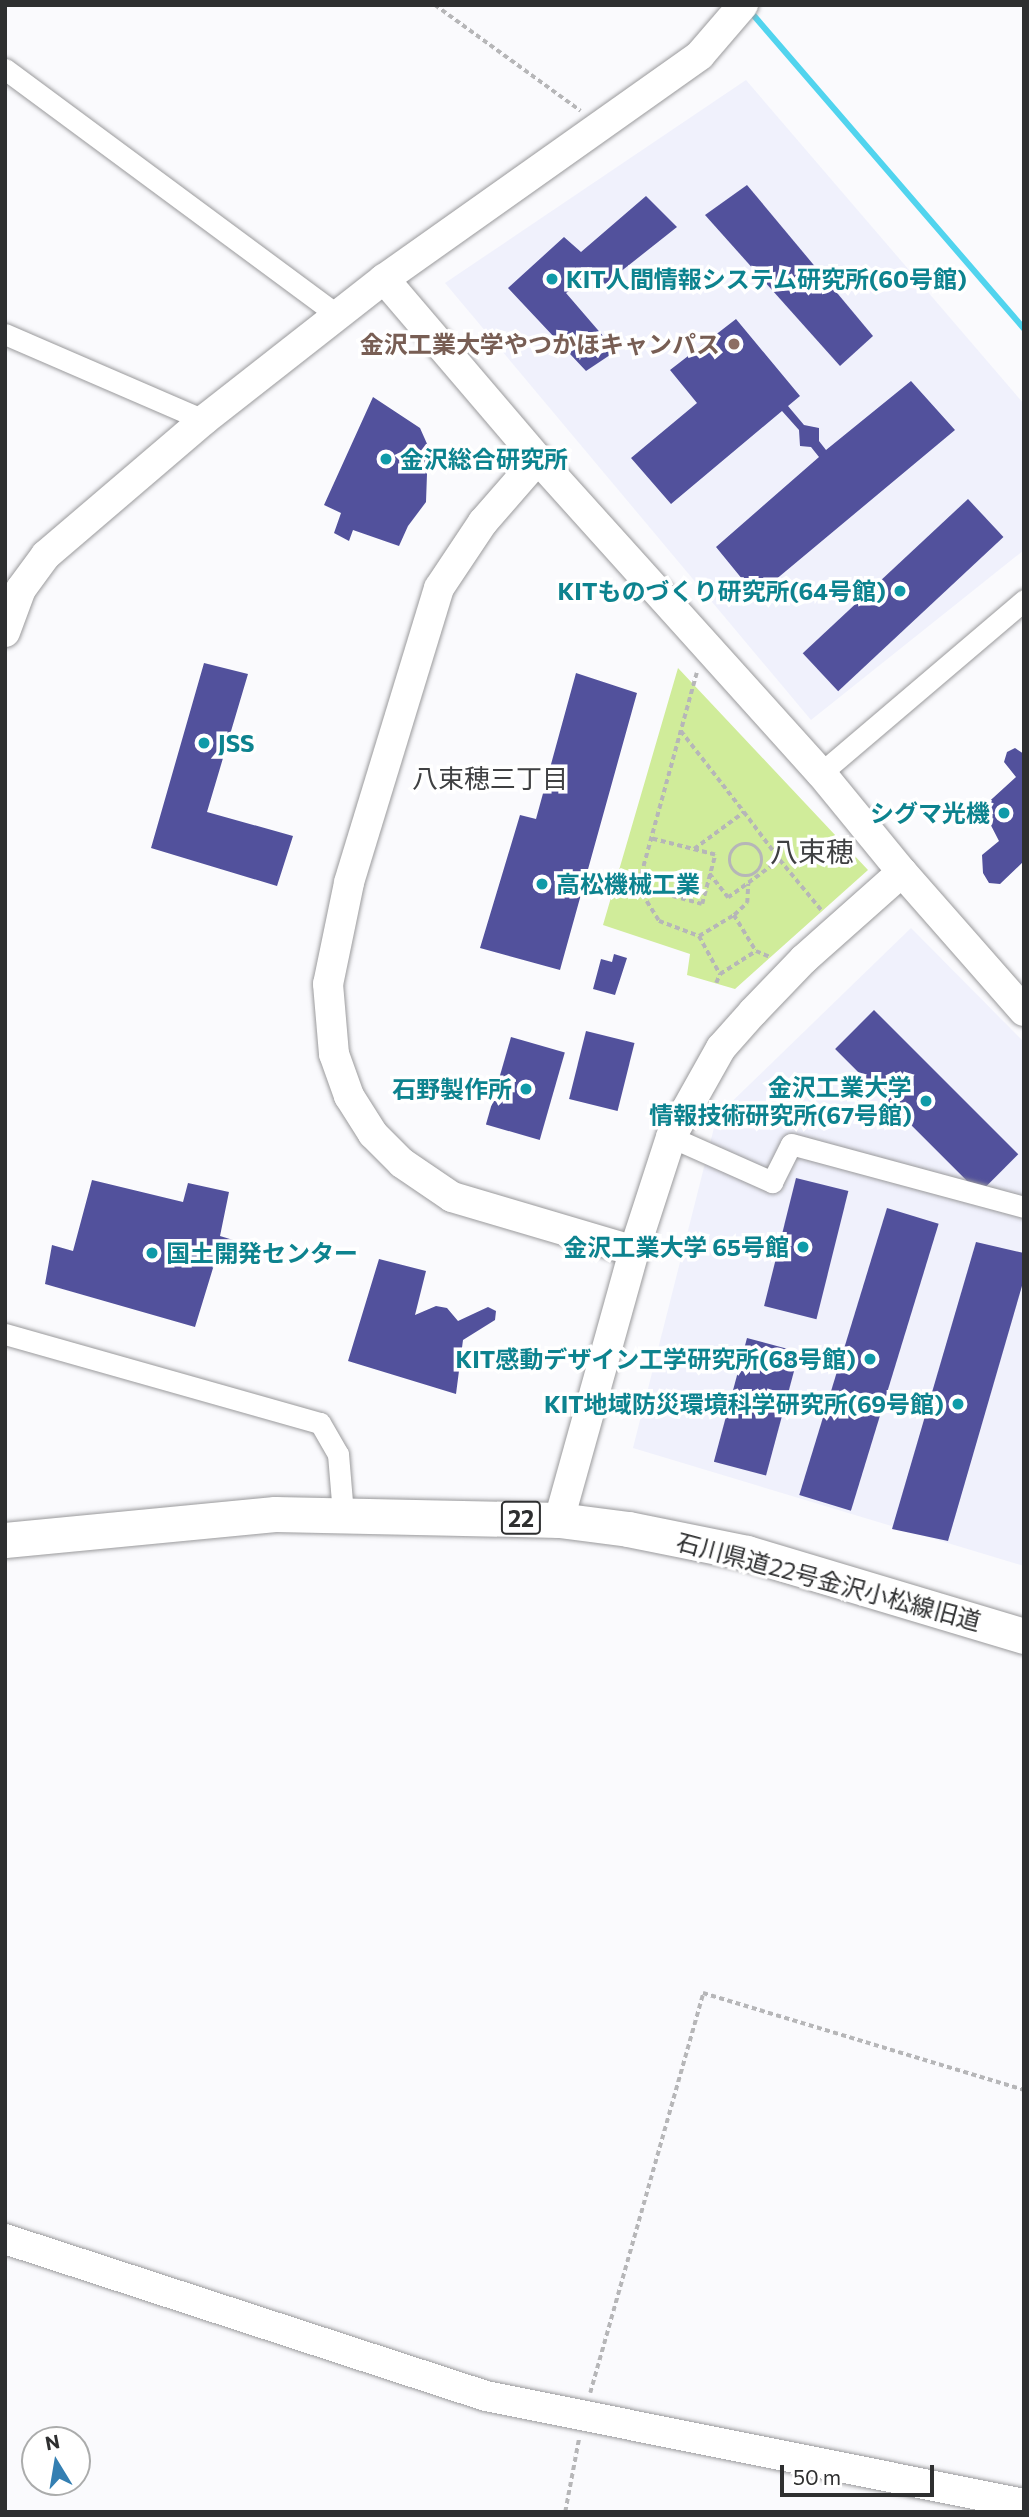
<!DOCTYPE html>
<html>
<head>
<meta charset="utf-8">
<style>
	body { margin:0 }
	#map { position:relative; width:1029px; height:2517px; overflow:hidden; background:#fafafd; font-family:Commissioner,"Noto Sans JP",sans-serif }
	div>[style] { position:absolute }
	.built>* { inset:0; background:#f0f1fc }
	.green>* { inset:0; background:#d0ec9a }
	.stream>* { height:6px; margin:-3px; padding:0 3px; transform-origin:3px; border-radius:3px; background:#51d4ee }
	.building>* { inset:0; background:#52519c; transform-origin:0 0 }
	.path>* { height:3.5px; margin-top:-1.75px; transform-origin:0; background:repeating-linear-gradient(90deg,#b6b6b8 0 5px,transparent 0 8.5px) }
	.path>.ring { margin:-1.75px; padding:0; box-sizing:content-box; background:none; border:3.5px solid #b6b6b8; border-radius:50% }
	.roads { filter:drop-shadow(0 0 2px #9a9a9c) drop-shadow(0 0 2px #9a9a9c) }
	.street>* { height:21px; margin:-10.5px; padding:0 10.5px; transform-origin:10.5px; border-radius:10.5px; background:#fff }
	.secondary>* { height:30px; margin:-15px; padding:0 15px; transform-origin:15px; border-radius:15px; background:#fff }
	.primary>* { height:35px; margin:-17.5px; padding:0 17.5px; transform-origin:17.5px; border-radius:17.5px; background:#fff }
	.dots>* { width:19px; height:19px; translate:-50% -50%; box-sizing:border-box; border:4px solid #fff; border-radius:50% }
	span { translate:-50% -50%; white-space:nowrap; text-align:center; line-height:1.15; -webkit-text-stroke:7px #fff; paint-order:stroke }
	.shield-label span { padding:2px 5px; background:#fff; border:2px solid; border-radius:5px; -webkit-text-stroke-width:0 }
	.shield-label { font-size:23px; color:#2e2f30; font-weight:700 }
	.culture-label { font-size:24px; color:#0d838f; font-weight:700 }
	.left { translate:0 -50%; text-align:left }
	.right { translate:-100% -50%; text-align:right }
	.education-label { font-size:24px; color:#785e54; font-weight:700 }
	.street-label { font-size:24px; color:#2e2f30 }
	.neighbourhood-label { font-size:26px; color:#3f4042 }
	.quarter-label { font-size:28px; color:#3f4042 }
	.frame { position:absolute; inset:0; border:7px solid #2e2f30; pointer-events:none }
	.north { position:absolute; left:21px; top:2426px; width:70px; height:70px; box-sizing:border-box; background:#fff; border:2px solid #abacac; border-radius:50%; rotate:349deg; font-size:19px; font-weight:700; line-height:28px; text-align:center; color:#2e2f30 }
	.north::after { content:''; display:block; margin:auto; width:24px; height:32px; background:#347fb2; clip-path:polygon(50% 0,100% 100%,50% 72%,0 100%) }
	.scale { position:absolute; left:780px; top:2465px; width:154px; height:32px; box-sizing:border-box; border:4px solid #2e2f30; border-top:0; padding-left:9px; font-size:21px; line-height:24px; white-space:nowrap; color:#2e2f30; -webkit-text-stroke:5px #fff; paint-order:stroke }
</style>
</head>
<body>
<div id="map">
	<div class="built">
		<div style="clip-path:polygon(746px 80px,1024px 404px,1024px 550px,811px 720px,445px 283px)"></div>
		<div style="clip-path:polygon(911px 928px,1024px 1042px,1024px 1566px,633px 1448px,717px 1116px)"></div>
	</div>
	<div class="green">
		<div style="clip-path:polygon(678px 668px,868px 870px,735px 989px,687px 975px,690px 954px,603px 925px)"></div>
	</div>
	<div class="stream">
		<div style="left:749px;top:10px;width:421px;rotate:49.2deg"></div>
	</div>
	<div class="building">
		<div style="clip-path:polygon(747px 185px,873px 336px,840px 366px,705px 215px)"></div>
		<div style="clip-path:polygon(646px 196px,677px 227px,605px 284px,595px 273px,566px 293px,616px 351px,586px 371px,508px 288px,564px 237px,581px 252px)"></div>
		<div style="clip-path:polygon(736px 319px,800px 396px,788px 406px,804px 425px,819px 428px,819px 441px,826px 450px,911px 381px,955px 430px,756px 596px,716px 547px,819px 457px,811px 447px,800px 446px,799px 430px,782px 411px,671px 504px,631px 458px,697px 403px,670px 370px)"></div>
		<div style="clip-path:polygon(373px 397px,420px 428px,428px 446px,426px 502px,408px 526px,399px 546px,353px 530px,349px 541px,334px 533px,341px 513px,324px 505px)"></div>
		<div style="left:968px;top:499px;width:52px;height:226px;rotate:47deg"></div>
		<div style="clip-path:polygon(204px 663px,248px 674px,207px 812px,293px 836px,277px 886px,151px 848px)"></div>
		<div style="clip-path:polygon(576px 673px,637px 693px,560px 970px,480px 948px,520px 815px,536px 819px)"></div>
		<div style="clip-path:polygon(1015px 748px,1024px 754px,1024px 861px,1000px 884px,989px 883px,983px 873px,982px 855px,999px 841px,982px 808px,1016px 777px,1004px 762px,1007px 752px)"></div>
		<div style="clip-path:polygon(614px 954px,627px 958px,615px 995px,593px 989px,601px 959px,612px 962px)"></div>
		<div style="left:874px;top:1010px;width:204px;height:55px;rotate:45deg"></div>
		<div style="left:586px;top:1031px;width:50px;height:70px;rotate:14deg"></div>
		<div style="left:511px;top:1037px;width:56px;height:91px;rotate:16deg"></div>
		<div style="left:796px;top:1178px;width:54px;height:132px;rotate:14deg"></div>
		<div style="clip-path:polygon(92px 1180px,183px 1202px,188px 1183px,229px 1192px,220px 1236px,253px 1246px,255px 1256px,248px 1262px,217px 1255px,195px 1327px,45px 1284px,52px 1245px,73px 1251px)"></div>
		<div style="left:887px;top:1208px;width:54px;height:300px;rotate:17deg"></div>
		<div style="clip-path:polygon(976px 1242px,1024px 1253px,1024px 1279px,948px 1541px,892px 1529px)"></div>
		<div style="clip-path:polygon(379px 1259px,426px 1271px,415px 1315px,436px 1306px,447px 1308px,458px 1321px,488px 1307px,496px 1311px,495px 1320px,463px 1340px,456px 1394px,348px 1361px)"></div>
		<div style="left:747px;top:1338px;width:54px;height:128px;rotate:15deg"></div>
	</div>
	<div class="path">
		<div style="left:435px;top:5px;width:180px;rotate:36deg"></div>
		<div style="left:697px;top:673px;width:222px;rotate:105.4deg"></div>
		<div style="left:638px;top:887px;width:40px;rotate:58deg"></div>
		<div style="left:659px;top:921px;width:43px;rotate:20.6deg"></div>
		<div style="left:699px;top:936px;width:41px;rotate:-31deg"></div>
		<div style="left:734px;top:915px;width:42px;rotate:58.6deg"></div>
		<div style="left:756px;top:951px;width:15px;rotate:23deg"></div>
		<div style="left:681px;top:731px;width:103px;rotate:52.1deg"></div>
		<div class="ring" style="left:730px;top:844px;width:28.5px;height:28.5px"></div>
		<div style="left:694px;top:849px;width:62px;rotate:-36.5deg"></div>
		<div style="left:744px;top:812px;width:60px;rotate:53.1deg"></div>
		<div style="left:780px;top:860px;width:64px;rotate:143.8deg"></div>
		<div style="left:728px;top:898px;width:31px;rotate:-128deg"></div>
		<div style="left:780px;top:860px;width:66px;rotate:50.5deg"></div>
		<div style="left:640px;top:887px;width:64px;rotate:15.3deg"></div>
		<div style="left:702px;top:904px;width:51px;rotate:-75.1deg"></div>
		<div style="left:715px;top:855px;width:65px;rotate:-165.7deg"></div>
		<div style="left:734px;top:915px;width:18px;rotate:-43deg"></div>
		<div style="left:747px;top:903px;width:19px;rotate:-87deg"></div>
		<div style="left:699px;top:936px;width:43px;rotate:61.1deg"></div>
		<div style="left:720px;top:974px;width:43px;rotate:-32.6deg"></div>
		<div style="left:716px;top:983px;width:10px;rotate:-66deg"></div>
		<div style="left:590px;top:2393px;width:416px;rotate:-74.2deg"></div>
		<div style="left:703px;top:1993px;width:335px;rotate:16.8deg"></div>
		<div style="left:565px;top:2512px;width:75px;rotate:-79.3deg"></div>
	</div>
	<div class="roads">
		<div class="street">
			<div style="left:5px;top:69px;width:415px;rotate:36.5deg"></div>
			<div style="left:5px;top:334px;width:217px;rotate:23.4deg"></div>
			<div style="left:821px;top:773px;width:267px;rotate:-40.4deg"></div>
			<div style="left:671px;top:1137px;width:111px;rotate:24deg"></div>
			<div style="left:772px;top:1182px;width:42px;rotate:-63.4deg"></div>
			<div style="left:791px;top:1144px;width:241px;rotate:15.1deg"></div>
			<div style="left:5px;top:1334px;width:327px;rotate:15.8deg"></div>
			<div style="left:320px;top:1423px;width:36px;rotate:60deg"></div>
			<div style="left:338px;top:1454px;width:60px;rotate:85.2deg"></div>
		</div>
		<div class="secondary">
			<div style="left:384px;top:279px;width:237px;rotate:49.5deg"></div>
			<div style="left:538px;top:459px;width:423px;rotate:48deg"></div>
			<div style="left:821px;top:773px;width:128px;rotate:50.7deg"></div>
			<div style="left:538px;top:459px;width:84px;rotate:131.1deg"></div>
			<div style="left:483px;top:522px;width:79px;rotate:123.7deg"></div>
			<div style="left:439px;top:588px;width:308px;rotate:107deg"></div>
			<div style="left:349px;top:883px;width:103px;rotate:101.7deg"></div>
			<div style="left:328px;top:984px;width:70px;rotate:85.1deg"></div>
			<div style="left:334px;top:1054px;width:45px;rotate:70.3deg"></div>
			<div style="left:349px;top:1096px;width:45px;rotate:57.7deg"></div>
			<div style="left:373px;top:1134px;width:41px;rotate:45deg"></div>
			<div style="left:402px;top:1163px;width:60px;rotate:34.2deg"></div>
			<div style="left:452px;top:1197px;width:190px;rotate:16.5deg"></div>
			<div style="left:5px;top:632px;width:46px;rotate:-69.6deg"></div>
			<div style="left:21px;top:589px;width:42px;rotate:-53.7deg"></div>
			<div style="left:46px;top:555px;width:208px;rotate:-40.5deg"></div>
			<div style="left:204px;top:420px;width:229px;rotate:-38.1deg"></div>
			<div style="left:384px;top:279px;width:387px;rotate:-35.3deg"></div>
			<div style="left:700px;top:55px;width:66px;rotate:-49.3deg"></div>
			<div style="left:559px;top:1520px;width:279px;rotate:-74.4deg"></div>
			<div style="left:634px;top:1251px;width:120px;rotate:-72deg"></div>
			<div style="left:671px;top:1137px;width:102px;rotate:-60.7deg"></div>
			<div style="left:721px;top:1048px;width:48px;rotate:-48.4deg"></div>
			<div style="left:753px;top:1012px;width:74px;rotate:-46.1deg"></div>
			<div style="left:804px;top:959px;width:131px;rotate:-41.6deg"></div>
			<div style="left:902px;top:872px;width:185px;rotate:48.7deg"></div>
			<div style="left:5px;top:2239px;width:506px;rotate:18.08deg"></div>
			<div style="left:486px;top:2396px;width:549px;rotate:11.35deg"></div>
		</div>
		<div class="primary">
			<div style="left:5px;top:1540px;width:271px;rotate:-5.5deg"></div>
			<div style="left:275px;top:1514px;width:284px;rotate:1.2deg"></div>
			<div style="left:559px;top:1520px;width:70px;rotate:7.4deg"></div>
			<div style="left:628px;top:1529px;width:121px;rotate:11.4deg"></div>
			<div style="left:747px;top:1553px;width:289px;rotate:16.7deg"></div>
		</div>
	</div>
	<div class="dots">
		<div style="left:552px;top:279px;background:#0f9aa8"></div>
		<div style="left:734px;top:344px;background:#8d6e63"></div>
		<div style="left:386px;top:459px;background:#0f9aa8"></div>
		<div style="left:900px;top:591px;background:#0f9aa8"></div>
		<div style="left:204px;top:743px;background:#0f9aa8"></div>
		<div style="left:1004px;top:813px;background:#0f9aa8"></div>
		<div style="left:542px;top:884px;background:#0f9aa8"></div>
		<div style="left:526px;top:1089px;background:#0f9aa8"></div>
		<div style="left:926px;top:1101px;background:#0f9aa8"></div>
		<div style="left:803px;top:1247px;background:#0f9aa8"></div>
		<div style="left:152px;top:1253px;background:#0f9aa8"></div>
		<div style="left:870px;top:1359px;background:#0f9aa8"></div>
		<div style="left:958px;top:1404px;background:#0f9aa8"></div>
	</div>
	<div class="shield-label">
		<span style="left:521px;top:1518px">22</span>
	</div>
	<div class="culture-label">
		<span class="left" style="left:566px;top:279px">KIT人間情報システム研究所(60号館)</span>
		<span class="left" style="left:400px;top:459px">金沢総合研究所</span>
		<span class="right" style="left:886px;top:591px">KITものづくり研究所(64号館)</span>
		<span class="left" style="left:218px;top:743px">JSS</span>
		<span class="right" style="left:990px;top:813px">シグマ光機</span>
		<span class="left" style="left:556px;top:884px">高松機械工業</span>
		<span class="right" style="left:912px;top:1101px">金沢工業大学<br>情報技術研究所(67号館)</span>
		<span class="right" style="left:512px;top:1089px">石野製作所</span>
		<span class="right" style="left:789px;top:1247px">金沢工業大学 65号館</span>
		<span class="left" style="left:166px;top:1253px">国土開発センター</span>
		<span class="right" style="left:856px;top:1359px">KIT感動デザイン工学研究所(68号館)</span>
		<span class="right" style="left:944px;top:1404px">KIT地域防災環境科学研究所(69号館)</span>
	</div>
	<div class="education-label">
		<span class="right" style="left:720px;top:344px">金沢工業大学やつかほキャンパス</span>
	</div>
	<div class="street-label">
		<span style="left:829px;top:1581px;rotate:15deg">石川県道22号金沢小松線旧道</span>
	</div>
	<div class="neighbourhood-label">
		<span style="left:490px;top:778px">八束穂三丁目</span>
	</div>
	<div class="quarter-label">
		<span style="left:812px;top:851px">八束穂</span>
	</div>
	<div class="frame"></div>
	<div class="north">N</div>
	<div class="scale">50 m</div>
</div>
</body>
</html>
